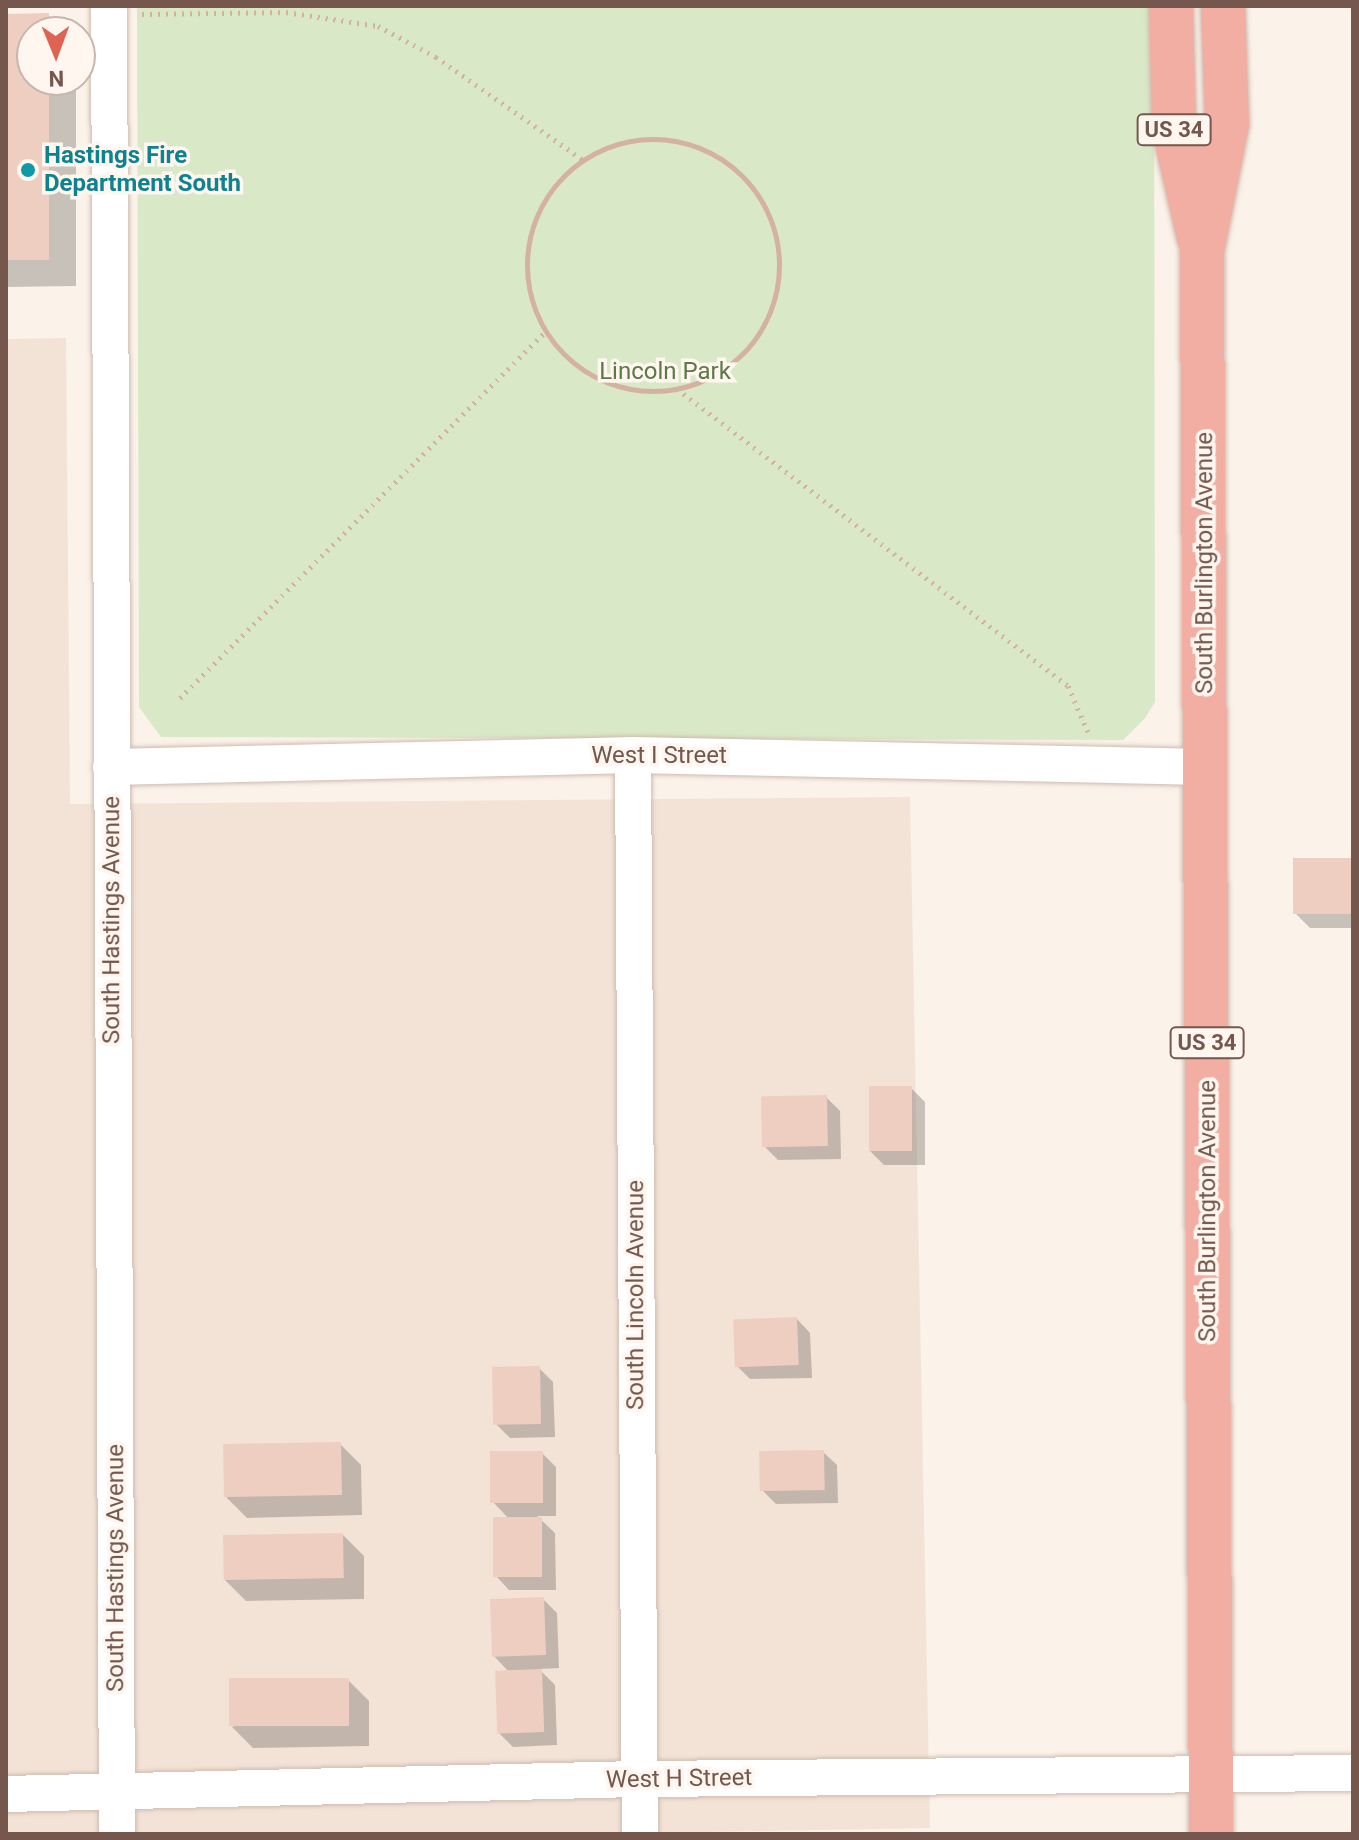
<!DOCTYPE html>
<html>
<head>
<meta charset="utf-8">
<style>
	body { margin:0 }
	#map { position:relative; width:1359px; height:1840px; overflow:hidden; background:#fbf2e9; font-family:Roboto,sans-serif }
	div>[style] { position:absolute }
	.residential>* { inset:0; background:#f3e3d7 }
	.green>* { inset:0; background:#d9e9c7 }
	.shadow>* { inset:0; background:#0003 }
	.building>* { inset:0; background:#efcec2; transform-origin:0 0 }
	.path>* { height:5px; margin-top:-2.5px; transform-origin:0; background:repeating-linear-gradient(90deg,#d5b1a4 0 2px,transparent 0 8px) }
	.path>.ring { margin:-2.5px; padding:0; box-sizing:content-box; background:none; border:5px solid #d5b1a4; border-radius:50% }
	.roads { filter:drop-shadow(0 0 2px #cfbbb1) drop-shadow(0 0 2px #cfbbb1) }
	.minor>* { height:36px; margin:-18px; padding:0 18px; transform-origin:18px; border-radius:18px; background:#fff }
	.highway>* { height:44px; margin:-22px; padding:0 22px; transform-origin:22px; border-radius:22px; background:#f2aea3 }
	.dots>* { width:22px; height:22px; translate:-50% -50%; box-sizing:border-box; border:4px solid #fef6ef; border-radius:50% }
	span { translate:-50% -50%; white-space:nowrap; text-align:center; line-height:1.15; -webkit-text-stroke:7px #fef6ef; paint-order:stroke }
	.shield-label span { padding:2px 6px; background:#fef6ef; border:2px solid; border-radius:6px; -webkit-text-stroke-width:0 }
	.shield-label { font-size:22px; color:#75574d; font-weight:700 }
	.culture-label { font-size:24px; color:#0d838f; font-weight:700 }
	.left { translate:0 -50%; text-align:left }
	.park-label { font-size:24px; color:#5c7946 }
	.street-label { font-size:24px; color:#75574d }
	.frame { position:absolute; inset:0; border:8px solid #75574d; pointer-events:none }
	.north { position:absolute; left:16px; top:16px; width:80px; height:80px; box-sizing:border-box; background:#fef6ef; border:2px solid #c7b6ae; border-radius:50%; rotate:179deg; font-size:22px; font-weight:700; line-height:32px; text-align:center; color:#75574d }
	.north::after { content:''; display:block; margin:auto; width:28px; height:36px; background:#de6355; clip-path:polygon(50% 0,100% 100%,50% 72%,0 100%) }
</style>
</head>
<body>
<div id="map">
	<div class="residential">
		<div style="clip-path:polygon(66px 338px,70px 804px,910px 797px,930px 1828px,591px 1834px,6px 1834px,6px 339px)"></div>
	</div>
	<div class="green">
		<div style="clip-path:polygon(137px 6px,1154px 6px,1155px 702px,1145px 718px,1123px 740px,161px 737px,139px 707px)"></div>
	</div>
	<div class="shadow">
		<div style="clip-path:polygon(48px 15px,65px 32px,32px 32px,32px 80px,76px 80px,76px 286px,6px 287px,6px 16px)"></div>
		<div style="clip-path:polygon(1353px 860px,1353px 928px,1310px 928px,1296px 914px)"></div>
		<div style="clip-path:polygon(911px 1088px,925px 1102px,925px 1165px,884px 1165px,870px 1151px)"></div>
		<div style="clip-path:polygon(826px 1097px,840px 1111px,841px 1159px,778px 1160px,764px 1146px)"></div>
		<div style="clip-path:polygon(797px 1319px,810px 1333px,812px 1378px,750px 1379px,736px 1365px)"></div>
		<div style="clip-path:polygon(539px 1368px,553px 1382px,555px 1437px,510px 1438px,496px 1424px)"></div>
		<div style="clip-path:polygon(340px 1444px,361px 1465px,362px 1515px,247px 1518px,226px 1497px)"></div>
		<div style="clip-path:polygon(823px 1452px,837px 1465px,838px 1503px,776px 1504px,762px 1490px)"></div>
		<div style="clip-path:polygon(542px 1453px,556px 1467px,556px 1516px,537px 1516px,555px 1533px,556px 1590px,509px 1590px,496px 1576px,510px 1520px,493px 1502px)"></div>
		<div style="clip-path:polygon(343px 1535px,364px 1556px,364px 1599px,246px 1601px,225px 1580px)"></div>
		<div style="clip-path:polygon(543px 1599px,557px 1613px,559px 1668px,539px 1669px,555px 1685px,557px 1745px,513px 1747px,499px 1733px,509px 1672px,494px 1656px)"></div>
		<div style="clip-path:polygon(348px 1680px,369px 1701px,369px 1746px,253px 1748px,232px 1727px)"></div>
	</div>
	<div class="building">
		<div style="clip-path:polygon(49px 13px,49px 32px,32px 32px,32px 80px,49px 80px,49px 260px,6px 260px,6px 14px)"></div>
		<div style="left:1353px;top:858px;width:56px;height:60px;rotate:90deg"></div>
		<div style="left:869px;top:1086px;width:43px;height:65px"></div>
		<div style="left:827px;top:1095px;width:51px;height:66px;rotate:89deg"></div>
		<div style="left:797px;top:1317px;width:48px;height:64px;rotate:88deg"></div>
		<div style="left:540px;top:1366px;width:58px;height:48px;rotate:89deg"></div>
		<div style="left:341px;top:1442px;width:53px;height:118px;rotate:89deg"></div>
		<div style="left:824px;top:1450px;width:40px;height:65px;rotate:89deg"></div>
		<div style="left:490px;top:1451px;width:53px;height:52px"></div>
		<div style="left:542px;top:1517px;width:60px;height:49px;rotate:90deg"></div>
		<div style="left:343px;top:1533px;width:45px;height:120px;rotate:89deg"></div>
		<div style="left:544px;top:1597px;width:58px;height:54px;rotate:88deg"></div>
		<div style="left:542px;top:1669px;width:63px;height:47px;rotate:88deg"></div>
		<div style="left:349px;top:1678px;width:48px;height:120px;rotate:90deg"></div>
	</div>
	<div class="path">
		<div style="left:142px;top:14px;width:144px;rotate:-0.8deg"></div>
		<div style="left:286px;top:12px;width:93px;rotate:8.7deg"></div>
		<div style="left:378px;top:26px;width:66px;rotate:28.1deg"></div>
		<div style="left:436px;top:57px;width:179px;rotate:35deg"></div>
		<div class="ring" style="left:527px;top:139px;width:247px;height:247px"></div>
		<div style="left:677px;top:389px;width:491px;rotate:37.2deg"></div>
		<div style="left:1068px;top:686px;width:50px;rotate:66.5deg"></div>
		<div style="left:180px;top:698px;width:518px;rotate:-45.08deg"></div>
	</div>
	<div class="roads">
		<div class="minor">
			<div style="left:109px;top:6px;width:1828px;rotate:89.75deg"></div>
			<div style="left:633px;top:755px;width:1079px;rotate:89.63deg"></div>
			<div style="left:111px;top:767px;width:522px;rotate:-1.32deg"></div>
			<div style="left:633px;top:755px;width:573px;rotate:1.2deg"></div>
			<div style="left:6px;top:1794px;width:633px;rotate:-1.36deg"></div>
			<div style="left:639px;top:1779px;width:714px;rotate:-0.48deg"></div>
		</div>
		<div class="highway">
			<div style="left:1171px;top:6px;width:123px;rotate:88.6deg"></div>
			<div style="left:1174px;top:129px;width:111px;rotate:77deg"></div>
			<div style="left:1211px;top:1834px;width:1583px;rotate:-90.33deg"></div>
			<div style="left:1202px;top:251px;width:129px;rotate:-78.9deg"></div>
			<div style="left:1227px;top:124px;width:118px;rotate:-91.9deg"></div>
		</div>
	</div>
	<div class="dots">
		<div style="left:28px;top:170px;background:#0f9aa8"></div>
	</div>
	<div class="shield-label">
		<span style="left:1174px;top:130px">US 34</span>
		<span style="left:1207px;top:1043px">US 34</span>
	</div>
	<div class="culture-label">
		<span class="left" style="left:44px;top:170px">Hastings Fire<br>Department South</span>
	</div>
	<div class="park-label">
		<span style="left:665px;top:372px">Lincoln Park</span>
	</div>
	<div class="street-label">
		<span style="left:1205px;top:563px;rotate:-90deg">South Burlington Avenue</span>
		<span style="left:659px;top:756px">West I Street</span>
		<span style="left:112px;top:920px;rotate:-90deg">South Hastings Avenue</span>
		<span style="left:1208px;top:1211px;rotate:-90deg">South Burlington Avenue</span>
		<span style="left:636px;top:1295px;rotate:-90deg">South Lincoln Avenue</span>
		<span style="left:116px;top:1568px;rotate:-90deg">South Hastings Avenue</span>
		<span style="left:679px;top:1779px;rotate:-1deg">West H Street</span>
	</div>
	<div class="frame"></div>
	<div class="north">N</div>
</div>
</body>
</html>
